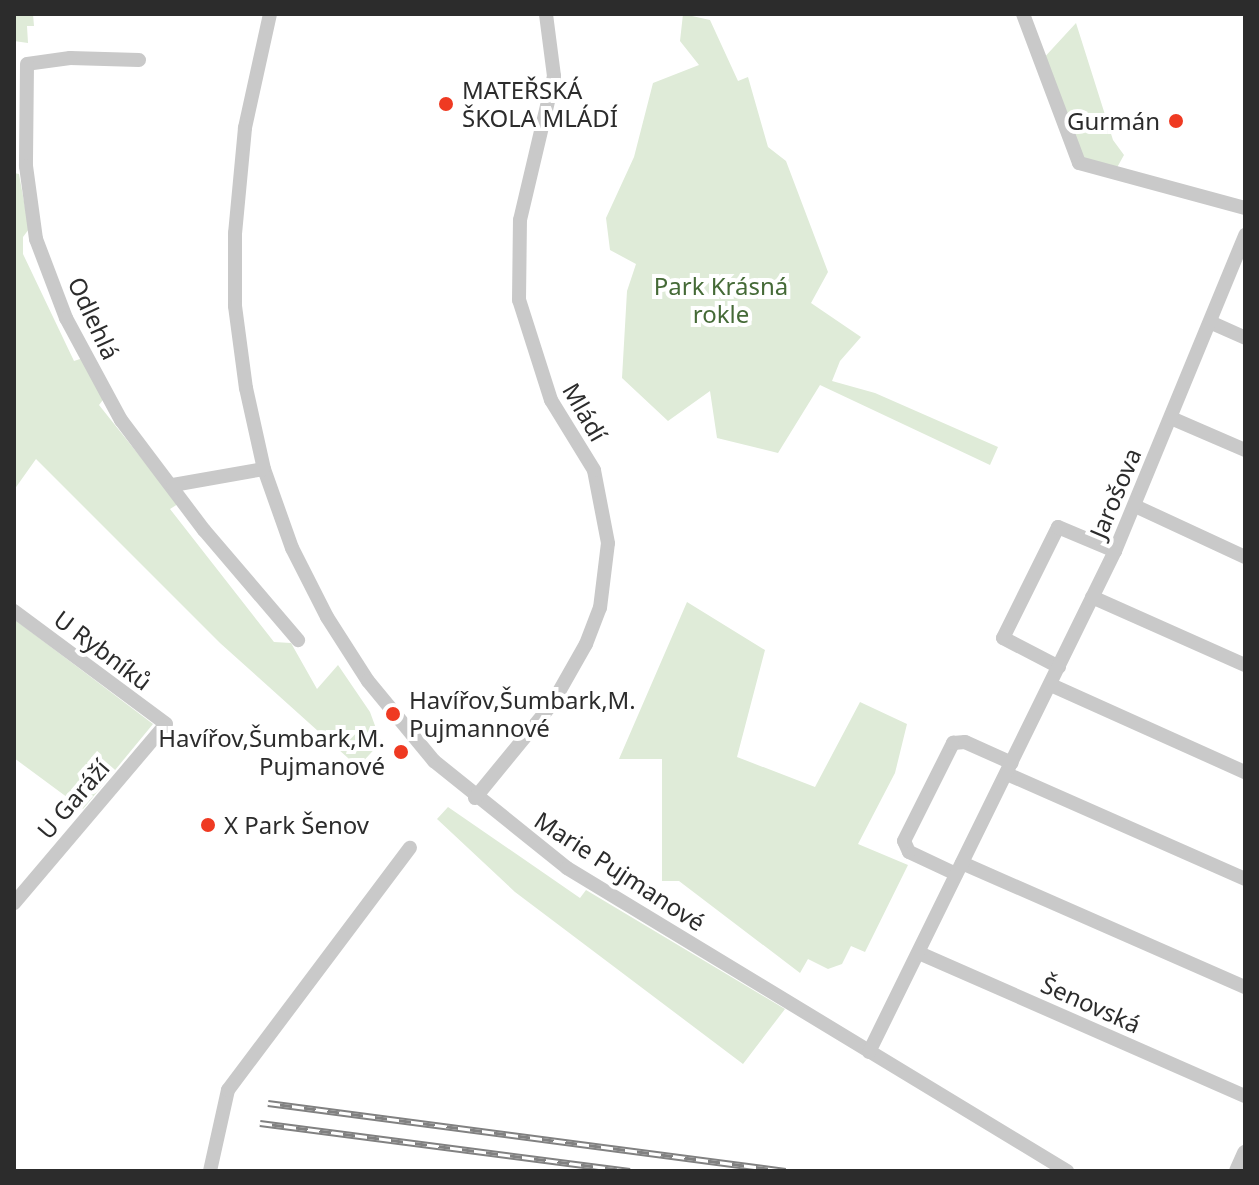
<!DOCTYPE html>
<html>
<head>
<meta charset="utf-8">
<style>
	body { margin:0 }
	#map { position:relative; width:1259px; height:1185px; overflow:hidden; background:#fff; font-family:"Noto Sans",sans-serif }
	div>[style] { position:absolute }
	.green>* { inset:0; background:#dfebd8 }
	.minor>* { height:14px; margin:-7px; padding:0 7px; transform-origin:7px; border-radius:7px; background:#c9c9c9 }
	.tertiary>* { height:16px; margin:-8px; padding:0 8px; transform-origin:8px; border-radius:8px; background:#c9c9c9 }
	.rail>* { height:7px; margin-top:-3.5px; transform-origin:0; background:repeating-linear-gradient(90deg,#fff 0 12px,#818181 0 24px); box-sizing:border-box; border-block:2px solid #818181 }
	.dots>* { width:22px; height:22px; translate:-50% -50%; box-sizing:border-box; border:4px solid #fff; border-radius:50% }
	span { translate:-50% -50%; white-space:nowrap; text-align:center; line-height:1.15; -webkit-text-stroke:8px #fff; paint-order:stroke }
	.poi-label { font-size:24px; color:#2c2c2c }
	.left { translate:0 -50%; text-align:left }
	.right { translate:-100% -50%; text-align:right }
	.park-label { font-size:24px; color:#456a37 }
	.street-label { font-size:24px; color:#2c2c2c }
	.frame { position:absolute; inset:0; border:16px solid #2c2c2c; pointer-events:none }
</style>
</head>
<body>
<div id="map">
	<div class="green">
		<div style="clip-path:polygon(14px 14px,33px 14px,34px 26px,27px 26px,28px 43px,14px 41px)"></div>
		<div style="clip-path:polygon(683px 14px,710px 20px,738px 81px,748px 77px,768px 147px,786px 161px,828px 272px,811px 303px,861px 337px,840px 361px,832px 381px,875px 393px,998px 447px,990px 465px,820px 385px,778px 453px,717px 438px,710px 391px,668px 421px,622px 378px,627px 291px,636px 264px,610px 250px,606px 218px,634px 157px,653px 83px,699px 65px,680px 41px)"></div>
		<div style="clip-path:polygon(1076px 23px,1113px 140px,1124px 155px,1114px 173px,1079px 163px,1041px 61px)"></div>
		<div style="clip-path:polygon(14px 173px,19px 174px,29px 229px,23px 237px,23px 254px,74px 361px,83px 358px,106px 396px,99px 405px,178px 504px,170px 509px,274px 642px,291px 643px,317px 689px,338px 665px,370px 712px,381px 742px,358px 767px,220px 643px,36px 459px,14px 490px)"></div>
		<div style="clip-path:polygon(687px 602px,765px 650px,737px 757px,815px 787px,860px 702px,907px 724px,895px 773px,858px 844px,908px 865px,865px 952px,851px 946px,842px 964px,828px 969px,808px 959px,800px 973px,679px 881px,662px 881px,662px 759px,619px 759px)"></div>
		<div style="clip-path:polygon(14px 619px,153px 724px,83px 809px,14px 758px)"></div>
		<div style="clip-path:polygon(448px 807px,580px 898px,586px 890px,785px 1009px,743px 1064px,515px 892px,437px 819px)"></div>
	</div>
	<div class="minor">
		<div style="left:270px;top:14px;width:117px;rotate:102.4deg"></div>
		<div style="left:245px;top:128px;width:105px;rotate:95.4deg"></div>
		<div style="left:235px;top:233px;width:73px;rotate:90deg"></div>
		<div style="left:235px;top:306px;width:83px;rotate:82.4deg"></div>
		<div style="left:246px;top:388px;width:83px;rotate:77.5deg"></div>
		<div style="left:264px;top:469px;width:84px;rotate:70.5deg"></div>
		<div style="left:292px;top:548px;width:77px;rotate:63.1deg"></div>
		<div style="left:327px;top:617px;width:76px;rotate:57.4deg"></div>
		<div style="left:368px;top:681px;width:104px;rotate:50.5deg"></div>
		<div style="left:434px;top:761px;width:171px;rotate:38.8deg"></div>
		<div style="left:567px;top:868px;width:585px;rotate:31.22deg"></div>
		<div style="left:1023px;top:14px;width:159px;rotate:69.4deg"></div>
		<div style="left:1079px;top:163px;width:172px;rotate:15.2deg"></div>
		<div style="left:139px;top:60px;width:69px;rotate:-178.3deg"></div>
		<div style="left:70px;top:58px;width:43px;rotate:172.1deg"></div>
		<div style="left:27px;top:64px;width:102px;rotate:90.6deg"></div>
		<div style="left:26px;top:166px;width:74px;rotate:82.2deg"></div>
		<div style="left:36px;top:239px;width:85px;rotate:69.2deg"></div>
		<div style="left:66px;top:318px;width:116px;rotate:61.7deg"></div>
		<div style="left:121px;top:420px;width:138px;rotate:53deg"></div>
		<div style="left:204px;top:530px;width:145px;rotate:49.5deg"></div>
		<div style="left:1212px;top:323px;width:36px;rotate:24deg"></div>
		<div style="left:1171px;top:418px;width:81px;rotate:23.4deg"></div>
		<div style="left:173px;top:485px;width:92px;rotate:-10deg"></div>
		<div style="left:1135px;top:506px;width:121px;rotate:24.9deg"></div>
		<div style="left:1092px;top:597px;width:167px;rotate:24deg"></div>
		<div style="left:14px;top:611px;width:189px;rotate:36.6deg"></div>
		<div style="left:166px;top:724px;width:235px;rotate:130.3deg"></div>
		<div style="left:1059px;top:667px;width:63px;rotate:-152.6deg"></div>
		<div style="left:1003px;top:638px;width:124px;rotate:-63.6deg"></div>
		<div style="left:1058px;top:527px;width:62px;rotate:22.8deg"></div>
		<div style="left:1051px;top:685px;width:213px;rotate:24.2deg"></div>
		<div style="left:1007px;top:774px;width:260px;rotate:23.8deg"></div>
		<div style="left:475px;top:798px;width:122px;rotate:-50.7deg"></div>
		<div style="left:552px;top:704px;width:69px;rotate:-60.5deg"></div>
		<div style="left:586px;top:644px;width:39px;rotate:-69deg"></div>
		<div style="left:600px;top:608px;width:65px;rotate:-83deg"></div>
		<div style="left:608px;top:543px;width:74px;rotate:-100.9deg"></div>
		<div style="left:594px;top:470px;width:82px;rotate:-121.6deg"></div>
		<div style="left:551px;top:400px;width:105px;rotate:-107.7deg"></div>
		<div style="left:519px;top:300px;width:80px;rotate:-89.3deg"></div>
		<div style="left:520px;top:220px;width:148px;rotate:-76.7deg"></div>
		<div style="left:554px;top:76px;width:63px;rotate:-97.4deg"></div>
		<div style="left:962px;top:863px;width:309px;rotate:23.7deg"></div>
		<div style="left:956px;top:874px;width:52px;rotate:-154.9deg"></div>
		<div style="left:909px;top:852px;width:12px;rotate:-114deg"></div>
		<div style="left:904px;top:841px;width:110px;rotate:-63.4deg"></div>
		<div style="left:953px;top:743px;width:12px;rotate:-5deg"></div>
		<div style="left:965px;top:742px;width:51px;rotate:24.1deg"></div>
		<div style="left:919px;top:953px;width:356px;rotate:23.7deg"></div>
		<div style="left:869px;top:1052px;width:558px;rotate:-63.85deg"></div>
		<div style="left:1115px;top:551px;width:342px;rotate:-67.6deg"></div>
		<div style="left:210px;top:1171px;width:83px;rotate:-77.5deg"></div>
		<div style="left:228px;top:1090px;width:303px;rotate:-53.1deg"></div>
	</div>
	<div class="tertiary">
		<div style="left:1237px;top:1171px;width:20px;rotate:-66deg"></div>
	</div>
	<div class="rail">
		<div style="left:268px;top:1103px;width:522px;rotate:7.48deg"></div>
		<div style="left:260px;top:1123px;width:373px;rotate:7.4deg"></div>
	</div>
	<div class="dots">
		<div style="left:446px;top:104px;background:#ef3a22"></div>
		<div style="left:1176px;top:121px;background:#ef3a22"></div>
		<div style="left:393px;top:714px;background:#ef3a22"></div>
		<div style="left:401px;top:752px;background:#ef3a22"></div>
		<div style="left:208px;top:825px;background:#ef3a22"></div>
	</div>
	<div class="poi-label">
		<span class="left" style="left:462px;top:104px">MATEŘSKÁ<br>ŠKOLA MLÁDÍ</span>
		<span class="right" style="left:1160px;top:121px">Gurmán</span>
		<span class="left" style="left:409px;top:714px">Havířov,Šumbark,M.<br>Pujmannové</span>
		<span class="right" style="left:385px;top:752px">Havířov,Šumbark,M.<br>Pujmanové</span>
		<span class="left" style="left:224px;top:825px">X Park Šenov</span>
	</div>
	<div class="park-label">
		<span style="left:721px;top:300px">Park Krásná<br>rokle</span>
	</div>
	<div class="street-label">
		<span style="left:94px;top:318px;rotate:65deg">Odlehlá</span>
		<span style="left:585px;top:412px;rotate:60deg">Mládí</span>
		<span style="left:1115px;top:493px;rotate:-67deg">Jarošova</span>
		<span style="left:103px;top:650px;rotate:37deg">U Rybníků</span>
		<span style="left:73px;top:799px;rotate:-49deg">U Garáží</span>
		<span style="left:620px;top:871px;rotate:33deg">Marie Pujmanové</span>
		<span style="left:1091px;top:1004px;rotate:24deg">Šenovská</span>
	</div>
	<div class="frame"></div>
</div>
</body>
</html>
